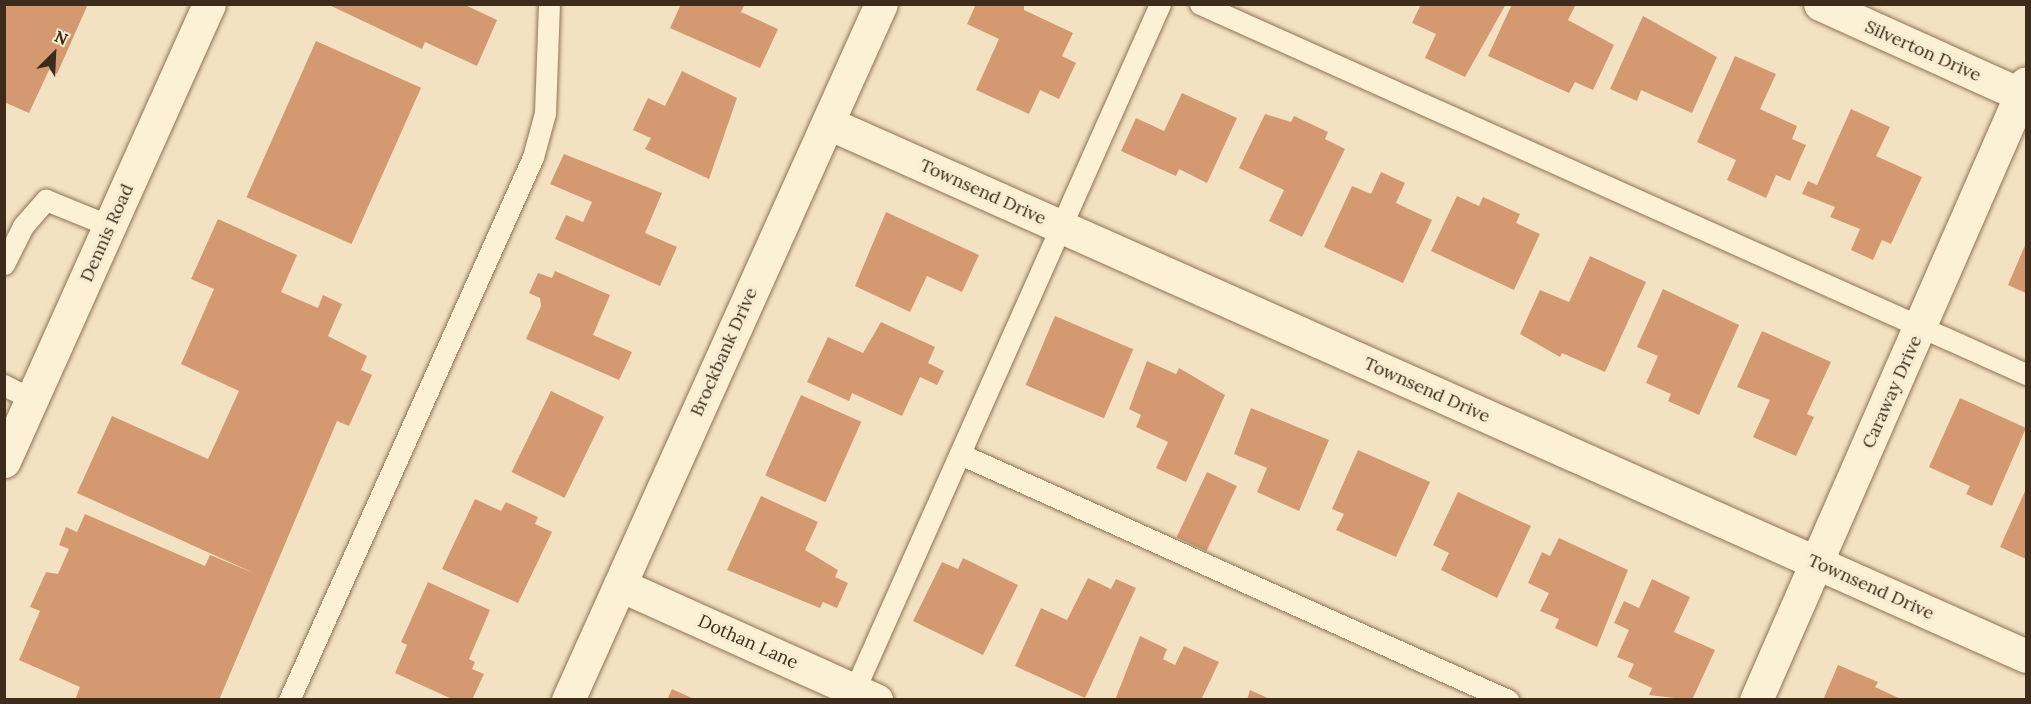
<!DOCTYPE html>
<html>
<head>
<meta charset="utf-8">
<style>
	body { margin:0 }
	#map { position:relative; width:2031px; height:704px; overflow:hidden; background:#f3e2c1; font-family:Lora,serif }
	div>[style] { position:absolute }
	.building>* { inset:0; background:#d59972; transform-origin:0 0 }
	.roads { filter:drop-shadow(0 0 2px #8f7256) drop-shadow(0 0 2px #8f7256) }
	.lane>* { height:21px; margin:-10.5px; padding:0 10.5px; transform-origin:10.5px; border-radius:10.5px; background:#fcf0d5 }
	.street>* { height:33px; margin:-16.5px; padding:0 16.5px; transform-origin:16.5px; border-radius:16.5px; background:#fcf0d5 }
	.secondary>* { height:33px; margin:-16.5px; padding:0 16.5px; transform-origin:16.5px; border-radius:16.5px; background:#fcf0d5 }
	span { translate:-50% -50%; white-space:nowrap; text-align:center; line-height:1.15; -webkit-text-stroke:6px #f9edd1; paint-order:stroke }
	.street-label { font-size:18px; color:#3d2b1c }
	.frame { position:absolute; inset:0; border:6px solid #3d2b1c; pointer-events:none }
	.north { position:absolute; left:24px; top:24px; width:60px; height:60px; -webkit-text-stroke:4px #f9edd1; paint-order:stroke; rotate:24deg; font-size:16px; font-weight:700; line-height:24px; text-align:center; color:#3d2b1c }
	.north::after { content:''; display:block; margin:auto; width:21px; height:27px; background:#3d2b1c; clip-path:polygon(50% 0,100% 100%,50% 72%,0 100%) }
</style>
</head>
<body>
<div id="map">
	<div class="building">
		<div style="clip-path:polygon(4px 4px,88px 4px,57px 74px,49px 70px,29px 113px,4px 102px)"></div>
		<div style="clip-path:polygon(327px 4px,463px 4px,497px 20px,477px 66px,425px 42px,422px 49px)"></div>
		<div style="clip-path:polygon(681px 4px,745px 4px,741px 12px,778px 29px,760px 68px,670px 28px)"></div>
		<div style="clip-path:polygon(976px 4px,1024px 4px,1024px 10px,1073px 33px,1062px 56px,1076px 63px,1059px 99px,1040px 90px,1029px 114px,976px 90px,999px 39px,967px 24px)"></div>
		<div style="clip-path:polygon(1421px 4px,1506px 4px,1465px 77px,1425px 58px,1436px 34px,1412px 23px)"></div>
		<div style="clip-path:polygon(1512px 4px,1576px 4px,1568px 20px,1614px 45px,1593px 90px,1575px 82px,1569px 93px,1488px 56px)"></div>
		<div style="clip-path:polygon(1643px 16px,1717px 57px,1692px 113px,1641px 90px,1637px 101px,1610px 89px)"></div>
		<div style="left:316px;top:41px;width:115px;height:171px;rotate:24deg"></div>
		<div style="clip-path:polygon(1735px 56px,1776px 74px,1760px 109px,1797px 126px,1792px 139px,1806px 145px,1790px 181px,1776px 175px,1766px 198px,1727px 180px,1736px 160px,1697px 142px)"></div>
		<div style="clip-path:polygon(682px 71px,737px 98px,709px 179px,645px 149px,651px 138px,633px 130px,648px 98px,665px 106px)"></div>
		<div style="clip-path:polygon(1182px 93px,1237px 118px,1207px 183px,1179px 169px,1176px 176px,1121px 151px,1136px 118px,1164px 131px)"></div>
		<div style="clip-path:polygon(1851px 109px,1890px 127px,1876px 156px,1922px 177px,1891px 244px,1882px 240px,1873px 260px,1851px 250px,1860px 229px,1830px 217px,1835px 207px,1802px 194px,1808px 181px,1817px 185px)"></div>
		<div style="clip-path:polygon(1265px 114px,1291px 122px,1294px 116px,1328px 132px,1325px 139px,1345px 149px,1302px 237px,1269px 221px,1284px 190px,1239px 168px)"></div>
		<div style="clip-path:polygon(564px 154px,662px 193px,645px 233px,677px 247px,660px 286px,555px 239px,566px 215px,583px 222px,592px 202px,550px 184px)"></div>
		<div style="clip-path:polygon(1381px 172px,1405px 183px,1396px 203px,1432px 220px,1403px 283px,1324px 247px,1352px 186px,1371px 194px)"></div>
		<div style="clip-path:polygon(1457px 196px,1479px 206px,1483px 197px,1520px 214px,1516px 223px,1540px 234px,1514px 290px,1431px 251px)"></div>
		<div style="clip-path:polygon(886px 212px,979px 255px,962px 292px,927px 276px,910px 312px,855px 286px)"></div>
		<div style="clip-path:polygon(218px 219px,297px 255px,281px 292px,318px 308px,323px 295px,342px 304px,328px 336px,367px 356px,361px 370px,372px 375px,349px 426px,337px 421px,219px 700px,75px 700px,80px 687px,19px 660px,40px 611px,30px 607px,46px 572px,58px 574px,69px 549px,59px 545px,66px 527px,77px 532px,85px 514px,205px 566px,210px 555px,256px 574px,77px 493px,112px 416px,208px 459px,239px 391px,181px 364px,214px 289px,191px 279px)"></div>
		<div style="clip-path:polygon(2026px 243px,2026px 293px,2008px 285px)"></div>
		<div style="clip-path:polygon(1590px 256px,1646px 282px,1605px 372px,1562px 353px,1560px 357px,1520px 334px,1540px 290px,1569px 302px)"></div>
		<div style="clip-path:polygon(555px 271px,610px 295px,593px 335px,632px 352px,619px 380px,526px 339px,541px 306px,540px 298px,529px 293px,538px 273px,552px 278px)"></div>
		<div style="clip-path:polygon(1663px 289px,1739px 325px,1699px 415px,1668px 401px,1671px 394px,1646px 383px,1658px 356px,1637px 347px)"></div>
		<div style="left:1055px;top:316px;width:85px;height:75px;rotate:23deg"></div>
		<div style="clip-path:polygon(881px 322px,935px 347px,928px 363px,944px 371px,937px 385px,920px 377px,902px 416px,852px 393px,849px 401px,807px 382px,828px 337px,863px 353px)"></div>
		<div style="clip-path:polygon(1762px 331px,1831px 362px,1807px 414px,1814px 417px,1796px 456px,1753px 437px,1770px 400px,1737px 387px)"></div>
		<div style="clip-path:polygon(1147px 361px,1176px 374px,1179px 368px,1225px 395px,1186px 482px,1156px 468px,1168px 442px,1136px 427px,1141px 415px,1129px 409px)"></div>
		<div style="left:551px;top:391px;width:59px;height:90px;rotate:26deg"></div>
		<div style="left:801px;top:395px;width:66px;height:88px;rotate:24deg"></div>
		<div style="clip-path:polygon(1960px 398px,2026px 428px,1992px 506px,1966px 494px,1970px 486px,1929px 467px)"></div>
		<div style="clip-path:polygon(1251px 408px,1329px 440px,1299px 511px,1257px 492px,1267px 468px,1234px 454px)"></div>
		<div style="clip-path:polygon(1358px 450px,1430px 482px,1396px 557px,1336px 530px,1344px 514px,1332px 509px)"></div>
		<div style="left:1207px;top:472px;width:33px;height:72px;rotate:25deg"></div>
		<div style="clip-path:polygon(2026px 489px,2026px 559px,2000px 547px)"></div>
		<div style="clip-path:polygon(1458px 492px,1531px 526px,1497px 598px,1441px 570px,1449px 553px,1433px 545px)"></div>
		<div style="clip-path:polygon(761px 496px,818px 522px,805px 550px,838px 570px,835px 577px,848px 583px,837px 608px,823px 602px,820px 608px,727px 570px)"></div>
		<div style="clip-path:polygon(475px 499px,501px 511px,506px 502px,538px 517px,535px 524px,552px 532px,518px 603px,442px 569px)"></div>
		<div style="clip-path:polygon(1559px 538px,1628px 570px,1597px 647px,1555px 628px,1559px 619px,1540px 611px,1549px 593px,1528px 583px,1542px 552px,1550px 556px)"></div>
		<div style="clip-path:polygon(963px 558px,1018px 585px,983px 655px,913px 621px,942px 562px,958px 569px)"></div>
		<div style="clip-path:polygon(1088px 578px,1111px 589px,1116px 579px,1136px 588px,1085px 698px,1015px 666px,1041px 608px,1067px 620px)"></div>
		<div style="clip-path:polygon(1652px 579px,1690px 597px,1674px 632px,1715px 650px,1692px 700px,1649px 695px,1652px 688px,1628px 677px,1634px 664px,1617px 657px,1629px 630px,1614px 623px,1624px 601px,1639px 608px)"></div>
		<div style="clip-path:polygon(428px 582px,490px 610px,469px 659px,475px 662px,472px 669px,484px 674px,472px 700px,454px 700px,395px 673px,407px 645px,401px 642px)"></div>
		<div style="clip-path:polygon(1140px 636px,1167px 649px,1163px 659px,1175px 665px,1184px 646px,1219px 662px,1201px 700px,1115px 700px)"></div>
		<div style="clip-path:polygon(1838px 665px,1878px 682px,1875px 687px,1903px 700px,1823px 700px)"></div>
		<div style="clip-path:polygon(672px 689px,696px 700px,667px 700px)"></div>
		<div style="clip-path:polygon(1250px 690px,1272px 700px,1247px 700px)"></div>
	</div>
	<div class="roads">
		<div class="lane">
			<div style="left:1200px;top:4px;width:905px;rotate:24.13deg"></div>
			<div style="left:4px;top:264px;width:42px;rotate:-63.4deg"></div>
			<div style="left:23px;top:226px;width:35px;rotate:-49deg"></div>
			<div style="left:46px;top:200px;width:69px;rotate:22.1deg"></div>
			<div style="left:4px;top:385px;width:31px;rotate:27deg"></div>
			<div style="left:960px;top:454px;width:601px;rotate:24.18deg"></div>
			<div style="left:289px;top:700px;width:595px;rotate:-65.8deg"></div>
			<div style="left:533px;top:157px;width:46px;rotate:-74.7deg"></div>
			<div style="left:545px;top:113px;width:109px;rotate:-87.9deg"></div>
			<div style="left:850px;top:700px;width:762px;rotate:-65.99deg"></div>
		</div>
		<div class="street">
			<div style="left:1820px;top:4px;width:226px;rotate:24.3deg"></div>
			<div style="left:828px;top:123px;width:1311px;rotate:23.98deg"></div>
			<div style="left:620px;top:585px;width:281px;rotate:24.2deg"></div>
			<div style="left:568px;top:700px;width:763px;rotate:-65.79deg"></div>
			<div style="left:1756px;top:700px;width:673px;rotate:-66.37deg"></div>
		</div>
		<div class="secondary">
			<div style="left:4px;top:461px;width:501px;rotate:-65.84deg"></div>
		</div>
	</div>
	<div class="street-label">
		<span style="left:1923px;top:51px;rotate:24deg">Silverton Drive</span>
		<span style="left:983px;top:192px;rotate:24deg">Townsend Drive</span>
		<span style="left:107px;top:233px;rotate:-66deg">Dennis Road</span>
		<span style="left:724px;top:352px;rotate:-66deg">Brockbank Drive</span>
		<span style="left:1427px;top:390px;rotate:24deg">Townsend Drive</span>
		<span style="left:1892px;top:392px;rotate:-66deg">Caraway Drive</span>
		<span style="left:1871px;top:587px;rotate:24deg">Townsend Drive</span>
		<span style="left:748px;top:642px;rotate:24deg">Dothan Lane</span>
	</div>
	<div class="frame"></div>
	<div class="north">N</div>
</div>
</body>
</html>
